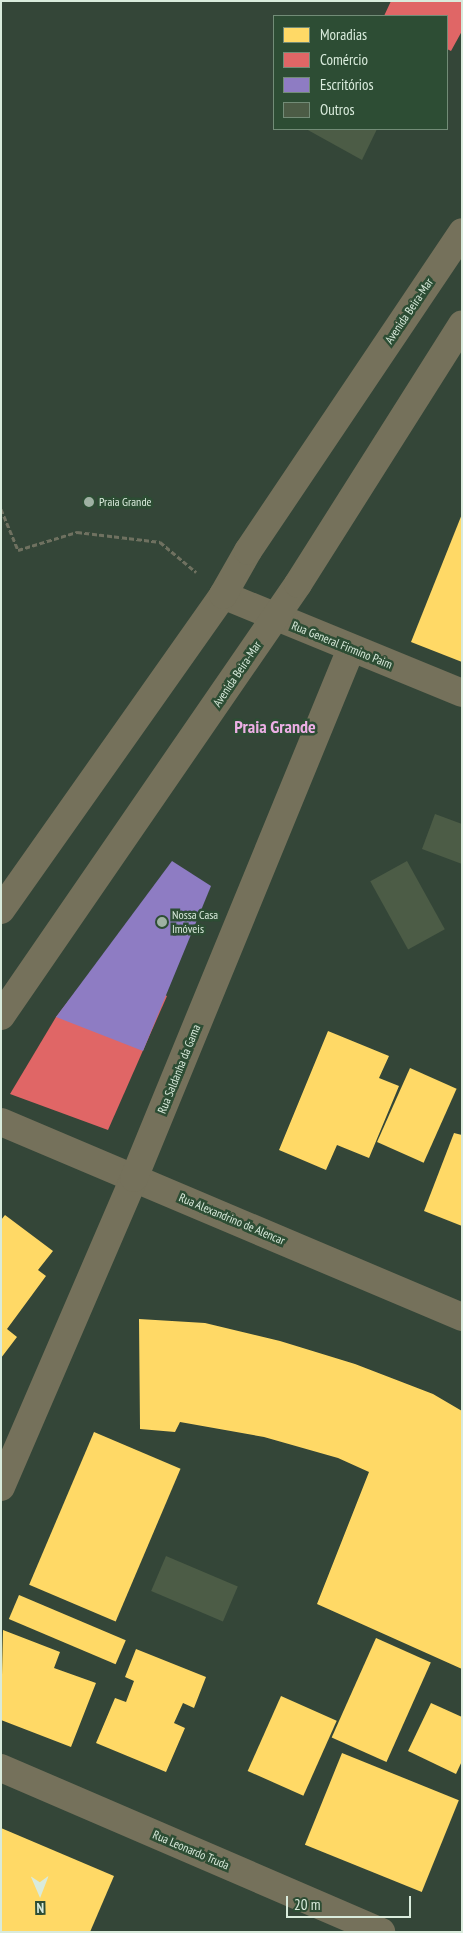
<!DOCTYPE html>
<html>
<head>
<meta charset="utf-8">
<style>
	body { margin:0 }
	#map { position:relative; width:463px; height:1933px; overflow:hidden; background:#344638; font-family:"PT Sans Narrow",sans-serif }
	div>[style] { position:absolute }
	.homes>* { inset:0; background:#ffd966; transform-origin:0 0 }
	.shops>* { inset:0; background:#e06666 }
	.offices>* { inset:0; background:#8e7cc3 }
	.building>* { inset:0; background:#4c5c46; transform-origin:0 0 }
	.path>* { height:3px; margin-top:-1.5px; transform-origin:0; background:repeating-linear-gradient(90deg,#6f7160 0 5px,transparent 0 7.5px) }
	.minor>* { height:28px; margin:-14px; padding:0 14px; transform-origin:14px; border-radius:14px; background:#75715b }
	.dots>* { width:14px; height:14px; translate:-50% -50%; box-sizing:border-box; border:2px solid #2d4d34; border-radius:50% }
	span { translate:-50% -50%; white-space:nowrap; text-align:center; line-height:1.15; -webkit-text-stroke:5px #2d4d34; paint-order:stroke }
	.street-label { font-size:12px; color:#d9ebdc }
	.poi-label { font-size:12px; color:#d9ebdc }
	.left { translate:0 -50%; text-align:left }
	.district-label { font-size:18px; color:#ecafe5; font-weight:700 }
	.frame { position:absolute; inset:0; border:2px solid #d9ebdc; pointer-events:none }
	.legend { position:absolute; left:273px; top:15px; width:175px; height:115px; box-sizing:border-box; background:#2d4d34; border:1px solid #728c77; margin:0; padding:6px 9px; list-style:none; font-size:15px; color:#d9ebdc }
	.legend li { display:flex; align-items:center; gap:10px; height:25px }
	.legend b { width:25px; border:1px solid #728c77 }
	.north { position:absolute; left:15px; top:1868px; width:50px; height:50px; -webkit-text-stroke:4px #2d4d34; paint-order:stroke; rotate:179deg; font-size:14px; font-weight:700; line-height:20px; text-align:center; color:#d9ebdc }
	.north::after { content:''; display:block; margin:auto; width:18px; height:22px; background:#d9ebdc; clip-path:polygon(50% 0,100% 100%,50% 72%,0 100%) }
	.scale { position:absolute; left:286px; top:1896px; width:125px; height:22px; box-sizing:border-box; border:2px solid #d9ebdc; border-top:0; padding-left:6px; font-size:15px; line-height:18px; white-space:nowrap; color:#d9ebdc; -webkit-text-stroke:4px #2d4d34; paint-order:stroke }
</style>
</head>
<body>
<div id="map">
	<div class="homes">
		<div style="clip-path:polygon(462px 514px,462px 662px,411px 642px)"></div>
		<div style="clip-path:polygon(328px 1031px,389px 1056px,379px 1078px,399px 1086px,369px 1158px,337px 1145px,326px 1170px,279px 1150px)"></div>
		<div style="left:410px;top:1068px;width:51px;height:81px;rotate:24deg"></div>
		<div style="clip-path:polygon(454px 1133px,462px 1135px,462px 1226px,424px 1211px)"></div>
		<div style="clip-path:polygon(5px 1215px,53px 1251px,38px 1270px,46px 1276px,7px 1329px,17px 1337px,1px 1358px,1px 1220px)"></div>
		<div style="clip-path:polygon(139px 1319px,205px 1323px,280px 1341px,355px 1364px,433px 1394px,462px 1411px,462px 1669px,317px 1604px,369px 1472px,338px 1458px,264px 1437px,180px 1422px,175px 1432px,140px 1429px)"></div>
		<div style="left:94px;top:1432px;width:94px;height:166px;rotate:23deg"></div>
		<div style="left:19px;top:1595px;width:116px;height:26px;rotate:23deg"></div>
		<div style="clip-path:polygon(3px 1630px,60px 1652px,54px 1668px,96px 1683px,71px 1747px,1px 1720px)"></div>
		<div style="left:376px;top:1638px;width:60px;height:109px;rotate:24deg"></div>
		<div style="clip-path:polygon(136px 1649px,206px 1677px,194px 1708px,183px 1703px,174px 1723px,185px 1728px,166px 1772px,96px 1743px,115px 1698px,126px 1702px,134px 1681px,125px 1677px)"></div>
		<div style="left:281px;top:1696px;width:61px;height:82px;rotate:24deg"></div>
		<div style="clip-path:polygon(431px 1703px,462px 1717px,462px 1761px,456px 1774px,408px 1751px)"></div>
		<div style="left:342px;top:1753px;width:126px;height:99px;rotate:22deg"></div>
		<div style="clip-path:polygon(1px 1828px,114px 1876px,90px 1932px,1px 1932px)"></div>
	</div>
	<div class="shops">
		<div style="clip-path:polygon(391px 1px,462px 1px,462px 31px,451px 51px,447px 49px,447px 16px,384px 16px)"></div>
		<div style="clip-path:polygon(101px 959px,167px 996px,108px 1130px,10px 1094px,56px 1017px)"></div>
	</div>
	<div class="offices">
		<div style="clip-path:polygon(172px 861px,211px 886px,143px 1051px,56px 1017px)"></div>
	</div>
	<div class="building">
		<div style="clip-path:polygon(306px 129px,377px 129px,362px 160px)"></div>
		<div style="clip-path:polygon(435px 814px,462px 824px,462px 864px,422px 849px)"></div>
		<div style="left:407px;top:861px;width:78px;height:42px;rotate:61deg"></div>
		<div style="left:166px;top:1556px;width:78px;height:38px;rotate:23deg"></div>
	</div>
	<div class="path">
		<div style="left:1px;top:509px;width:44px;rotate:67.5deg"></div>
		<div style="left:18px;top:550px;width:62px;rotate:-17deg"></div>
		<div style="left:77px;top:532px;width:84px;rotate:6.9deg"></div>
		<div style="left:160px;top:542px;width:47px;rotate:39.8deg"></div>
	</div>
	<div class="minor">
		<div style="left:223px;top:595px;width:258px;rotate:22.3deg"></div>
		<div style="left:1px;top:910px;width:385px;rotate:-54.8deg"></div>
		<div style="left:223px;top:595px;width:51px;rotate:-60.4deg"></div>
		<div style="left:248px;top:551px;width:384px;rotate:-56.1deg"></div>
		<div style="left:1px;top:1016px;width:524px;rotate:-55.49deg"></div>
		<div style="left:298px;top:584px;width:307px;rotate:-57.7deg"></div>
		<div style="left:1px;top:1122px;width:501px;rotate:22.93deg"></div>
		<div style="left:1px;top:1487px;width:336px;rotate:-66.7deg"></div>
		<div style="left:134px;top:1178px;width:572px;rotate:-67.7deg"></div>
		<div style="left:1px;top:1768px;width:414px;rotate:23.3deg"></div>
	</div>
	<div class="dots">
		<div style="left:89px;top:502px;background:#9fb1a3"></div>
		<div style="left:162px;top:922px;background:#9fb1a3"></div>
	</div>
	<div class="street-label">
		<span style="left:409px;top:311px;rotate:-56deg">Avenida Beira-Mar</span>
		<span style="left:342px;top:645px;rotate:22deg">Rua General Firmino Paim</span>
		<span style="left:237px;top:674px;rotate:-56deg">Avenida Beira-Mar</span>
		<span style="left:179px;top:1069px;rotate:-68deg">Rua Saldanha da Gama</span>
		<span style="left:232px;top:1219px;rotate:23deg">Rua Alexandrino de Alencar</span>
		<span style="left:191px;top:1850px;rotate:23deg">Rua Leonardo Truda</span>
	</div>
	<div class="poi-label">
		<span class="left" style="left:99px;top:502px">Praia Grande</span>
		<span class="left" style="left:172px;top:922px">Nossa Casa<br>Imóveis</span>
	</div>
	<div class="district-label">
		<span style="left:275px;top:727px">Praia Grande</span>
	</div>
	<div class="frame"></div>
	<ul class="legend">
	<li><b style="height:14px;background:#ffd966"></b>Moradias</li>
	<li><b style="height:14px;background:#e06666"></b>Comércio</li>
	<li><b style="height:14px;background:#8e7cc3"></b>Escritórios</li>
	<li><b style="height:14px;background:#4c5c46"></b>Outros</li>
	</ul>
	<div class="north">N</div>
	<div class="scale">20 m</div>
</div>
</body>
</html>
